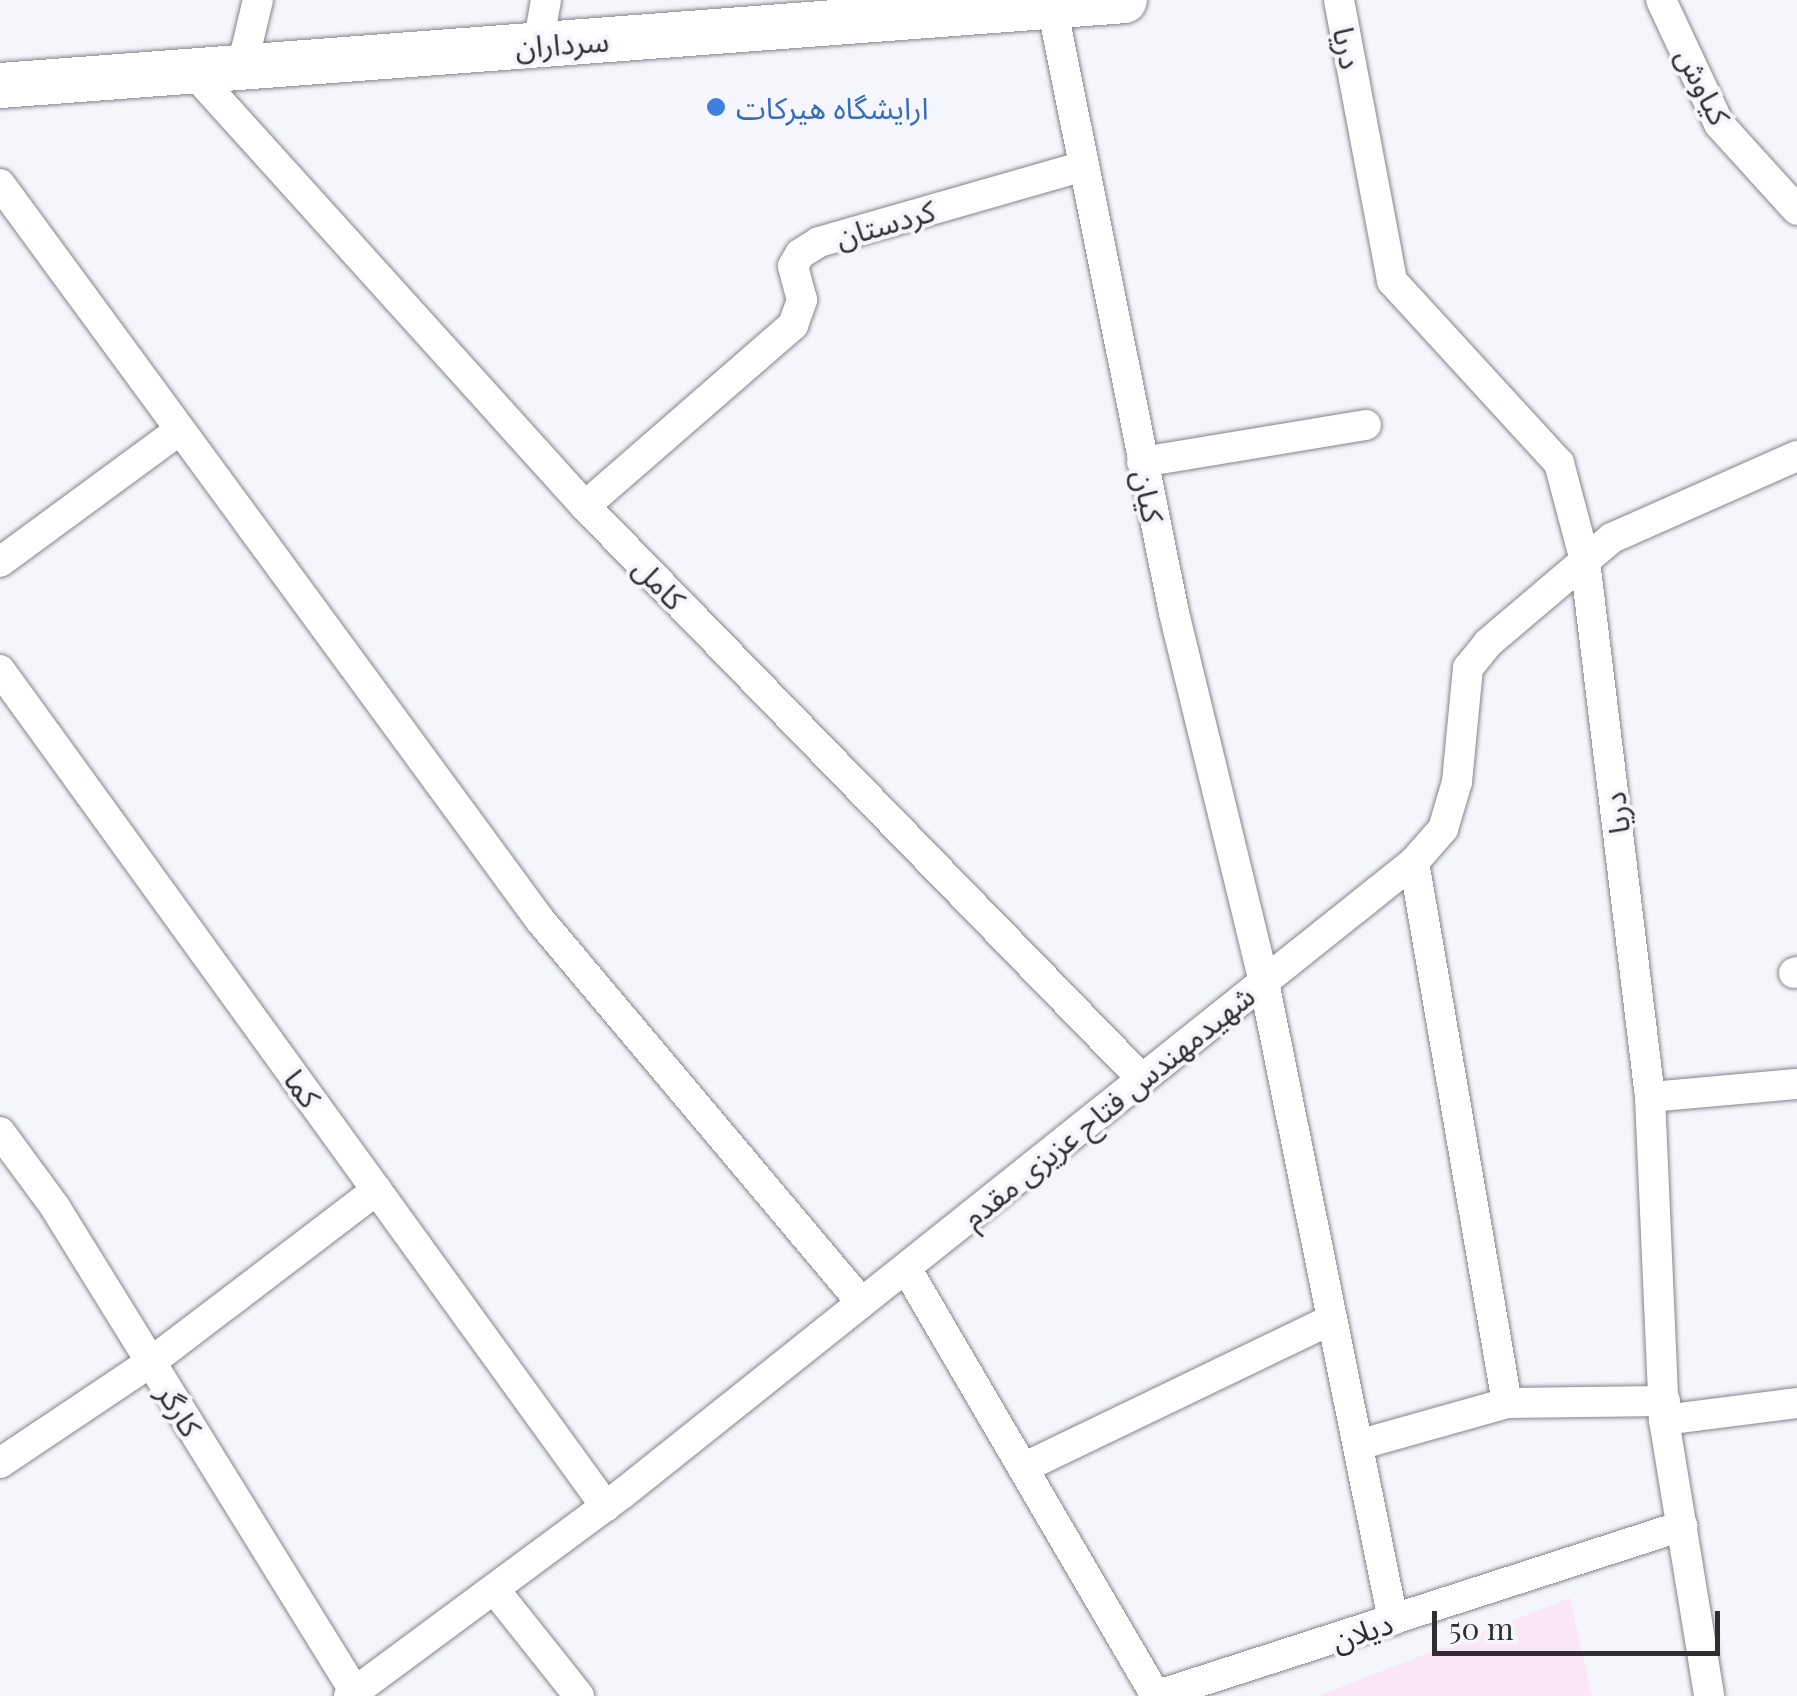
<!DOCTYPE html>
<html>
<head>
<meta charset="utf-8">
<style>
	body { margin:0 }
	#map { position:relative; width:1797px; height:1696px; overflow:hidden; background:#f5f6fb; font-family:"Playfair Display","Noto Sans Arabic",serif }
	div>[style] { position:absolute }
	.education>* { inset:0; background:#f9e6f6 }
	.roads { filter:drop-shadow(0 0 2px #848589) drop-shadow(0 0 2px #848589) }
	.street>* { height:30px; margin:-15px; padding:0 15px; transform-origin:15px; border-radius:15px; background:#fff }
	.secondary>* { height:45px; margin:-22.5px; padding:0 22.5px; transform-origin:22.5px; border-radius:22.5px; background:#fff }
	.dots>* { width:28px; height:28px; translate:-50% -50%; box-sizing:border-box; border:5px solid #f5f6fb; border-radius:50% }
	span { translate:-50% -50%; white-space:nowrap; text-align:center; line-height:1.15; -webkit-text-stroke:8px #f5f6fb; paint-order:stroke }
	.street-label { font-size:30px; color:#2f2f31 }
	.shop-label { font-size:30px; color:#366cbe }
	.left { translate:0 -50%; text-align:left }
	.scale { position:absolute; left:1432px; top:1611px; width:288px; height:45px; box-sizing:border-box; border:5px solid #2f2f31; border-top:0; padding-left:12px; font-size:30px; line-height:35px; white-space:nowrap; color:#2f2f31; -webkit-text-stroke:8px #f5f6fb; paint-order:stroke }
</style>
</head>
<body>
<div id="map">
	<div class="education">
		<div style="clip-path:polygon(1570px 1598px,1592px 1696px,1318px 1696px)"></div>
	</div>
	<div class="roads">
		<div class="street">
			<div style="left:1339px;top:0;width:286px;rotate:79.3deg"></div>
			<div style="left:1392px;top:281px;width:247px;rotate:47.5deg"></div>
			<div style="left:1559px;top:463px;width:101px;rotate:75.1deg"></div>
			<div style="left:1585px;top:561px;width:540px;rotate:83.09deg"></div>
			<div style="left:1650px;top:1097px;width:323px;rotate:87.5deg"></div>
			<div style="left:1664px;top:1420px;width:280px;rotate:80.7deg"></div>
			<div style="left:1661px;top:0;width:137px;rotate:64.9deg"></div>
			<div style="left:1719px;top:124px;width:116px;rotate:47.8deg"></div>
			<div style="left:1052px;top:6px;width:619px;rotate:78.64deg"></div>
			<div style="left:1174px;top:613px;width:380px;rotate:76.3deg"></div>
			<div style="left:1264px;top:982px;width:651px;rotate:78.57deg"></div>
			<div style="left:538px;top:45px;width:46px;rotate:-79.9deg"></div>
			<div style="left:242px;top:67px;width:69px;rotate:-76.6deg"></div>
			<div style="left:194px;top:73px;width:583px;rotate:47.92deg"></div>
			<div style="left:585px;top:506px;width:799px;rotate:45.81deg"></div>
			<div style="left:0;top:184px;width:913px;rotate:53.73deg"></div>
			<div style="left:540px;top:920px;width:500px;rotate:49.95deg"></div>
			<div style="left:1142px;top:462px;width:227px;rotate:-9.4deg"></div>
			<div style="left:585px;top:506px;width:276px;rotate:-41deg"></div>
			<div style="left:793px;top:325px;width:27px;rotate:-70deg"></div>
			<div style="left:802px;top:300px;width:35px;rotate:-105deg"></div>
			<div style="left:793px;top:266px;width:14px;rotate:-60deg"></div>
			<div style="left:800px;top:254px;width:22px;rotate:-32deg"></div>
			<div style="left:819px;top:242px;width:272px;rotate:-16deg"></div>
			<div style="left:0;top:562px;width:223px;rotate:-36.3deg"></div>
			<div style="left:0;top:670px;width:1033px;rotate:54.09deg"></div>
			<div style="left:1414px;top:862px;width:549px;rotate:80.25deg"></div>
			<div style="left:1794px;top:973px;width:3px;rotate:-18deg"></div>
			<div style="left:1650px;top:1097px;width:148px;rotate:-5.1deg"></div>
			<div style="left:0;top:1132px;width:93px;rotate:53.7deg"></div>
			<div style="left:55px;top:1207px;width:570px;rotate:58.26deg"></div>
			<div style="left:906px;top:1268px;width:496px;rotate:59.7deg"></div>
			<div style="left:1664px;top:1420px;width:134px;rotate:-7.3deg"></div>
			<div style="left:1358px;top:1445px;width:155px;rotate:-15.7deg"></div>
			<div style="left:1507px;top:1403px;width:158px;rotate:-0.7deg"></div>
			<div style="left:0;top:1463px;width:182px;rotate:-33.8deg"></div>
			<div style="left:151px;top:1362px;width:284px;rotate:-37.3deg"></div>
			<div style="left:1023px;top:1468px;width:343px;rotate:-25.7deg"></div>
			<div style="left:494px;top:1589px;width:137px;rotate:51.5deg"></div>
			<div style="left:349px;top:1696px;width:340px;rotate:-36.5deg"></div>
			<div style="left:622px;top:1494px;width:1013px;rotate:-38.59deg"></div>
			<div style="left:1414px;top:862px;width:44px;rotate:-48.7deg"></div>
			<div style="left:1443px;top:829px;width:49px;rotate:-73.4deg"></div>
			<div style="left:1457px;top:782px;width:115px;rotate:-84.5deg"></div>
			<div style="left:1468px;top:668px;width:32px;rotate:-51deg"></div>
			<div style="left:1488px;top:643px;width:162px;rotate:-40.3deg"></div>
			<div style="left:1612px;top:538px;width:202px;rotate:-23.9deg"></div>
			<div style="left:1155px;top:1696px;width:554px;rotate:-17.88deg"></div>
		</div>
		<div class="secondary">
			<div style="left:0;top:85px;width:1127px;rotate:-4.32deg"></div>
		</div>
	</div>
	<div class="dots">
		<div style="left:716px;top:107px;background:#3f7fe0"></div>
	</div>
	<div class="street-label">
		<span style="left:562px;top:43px;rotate:-4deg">سرداران</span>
		<span style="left:1348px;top:48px;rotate:79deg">دریا</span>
		<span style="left:1704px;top:86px;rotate:63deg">کیاوش</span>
		<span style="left:885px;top:223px;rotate:-16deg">کردستان</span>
		<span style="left:1149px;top:496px;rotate:78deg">کیان</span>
		<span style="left:660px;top:583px;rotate:46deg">کامل</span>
		<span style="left:1616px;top:813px;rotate:-97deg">دریا</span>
		<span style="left:303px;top:1088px;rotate:54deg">کما</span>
		<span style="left:1108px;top:1106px;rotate:-39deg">شهیدمهندس فتاح عزیزی مقدم</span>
		<span style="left:180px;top:1410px;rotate:58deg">کارگر</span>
		<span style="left:1362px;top:1631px;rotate:-18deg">دیلان</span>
	</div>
	<div class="shop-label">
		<span class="left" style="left:736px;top:107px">ارایشگاە هیرکات</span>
	</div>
	<div class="scale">50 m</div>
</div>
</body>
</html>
